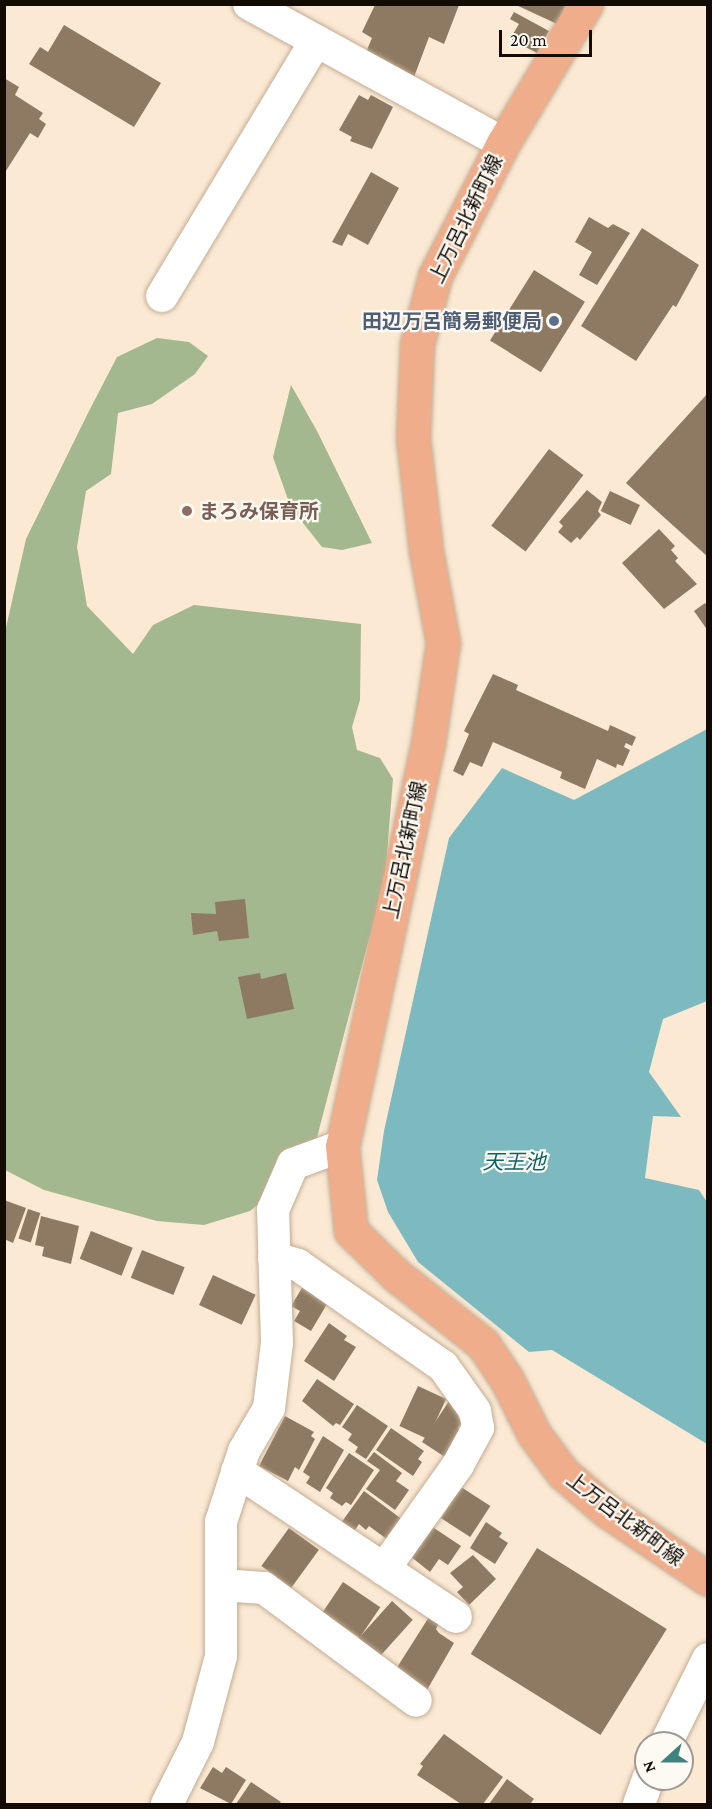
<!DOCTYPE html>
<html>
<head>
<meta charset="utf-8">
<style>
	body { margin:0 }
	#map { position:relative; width:712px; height:1809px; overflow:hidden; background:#fbe9d4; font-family:"Crimson Pro","Noto Sans JP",serif }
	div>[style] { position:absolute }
	.forest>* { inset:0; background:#a3b88e }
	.water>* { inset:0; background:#7dbac0 }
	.building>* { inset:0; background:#8e7a62; transform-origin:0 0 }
	.roads { filter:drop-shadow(0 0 2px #c2ac93) drop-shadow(0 0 2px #c2ac93) }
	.minor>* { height:32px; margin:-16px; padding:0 16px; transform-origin:16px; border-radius:16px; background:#fff }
	.major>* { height:33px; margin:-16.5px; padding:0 16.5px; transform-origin:16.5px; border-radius:16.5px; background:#f0ad8b }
	.dots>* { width:16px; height:16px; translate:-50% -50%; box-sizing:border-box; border:3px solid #fdf9f3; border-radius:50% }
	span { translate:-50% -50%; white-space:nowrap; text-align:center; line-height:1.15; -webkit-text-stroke:4.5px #fdf9f3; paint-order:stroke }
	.street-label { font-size:20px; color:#120b03 }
	.service-label { font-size:20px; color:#4e5e75; font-weight:700 }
	.right { translate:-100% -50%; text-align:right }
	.education-label { font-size:20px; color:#785e54; font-weight:700 }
	.left { translate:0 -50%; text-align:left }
	.water-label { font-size:21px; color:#0c636a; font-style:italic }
	.frame { position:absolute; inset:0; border:6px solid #120b03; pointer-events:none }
	.north { position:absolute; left:634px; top:1731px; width:60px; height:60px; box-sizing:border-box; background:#fdf9f3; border:2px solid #9f9a93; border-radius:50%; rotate:249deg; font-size:16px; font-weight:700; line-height:24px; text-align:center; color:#120b03 }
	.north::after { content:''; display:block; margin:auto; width:21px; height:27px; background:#3b837c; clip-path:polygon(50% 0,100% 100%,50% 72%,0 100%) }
	.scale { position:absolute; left:499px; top:30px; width:93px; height:27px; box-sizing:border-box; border:3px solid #120b03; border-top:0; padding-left:8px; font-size:18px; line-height:21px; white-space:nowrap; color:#120b03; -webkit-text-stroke:4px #fdf9f3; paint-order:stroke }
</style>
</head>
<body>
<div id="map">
	<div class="forest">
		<div style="clip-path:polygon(157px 338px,189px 342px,208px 356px,195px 374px,152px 404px,118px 413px,111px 474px,86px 491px,77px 547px,87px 606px,133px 654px,153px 625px,194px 605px,361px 624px,360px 700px,352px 727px,357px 750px,380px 758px,393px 779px,385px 878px,315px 1145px,290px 1179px,250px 1211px,204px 1225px,157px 1221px,44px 1190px,5px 1170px,5px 632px,26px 539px,89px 411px,117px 357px)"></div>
		<div style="clip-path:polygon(291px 385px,317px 431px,372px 543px,342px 550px,322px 547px,291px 508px,273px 457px)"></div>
	</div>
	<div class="water">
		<div style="clip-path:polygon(707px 729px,707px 1001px,663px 1019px,649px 1072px,681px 1117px,653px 1116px,645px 1178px,699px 1190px,707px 1202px,707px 1444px,552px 1350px,529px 1352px,418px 1262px,388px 1212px,377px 1180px,384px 1131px,449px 838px,502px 768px,574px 800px)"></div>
	</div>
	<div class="building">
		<div style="clip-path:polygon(514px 4px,566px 4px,557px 24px)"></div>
		<div style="clip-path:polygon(375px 5px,459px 5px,444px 44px,429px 37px,414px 77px,366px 52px,372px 38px,362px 32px)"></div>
		<div style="clip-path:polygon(514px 12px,549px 31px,537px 53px,510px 39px,519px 24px,510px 19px)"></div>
		<div style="clip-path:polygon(64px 25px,161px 83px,134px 127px,29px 64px,40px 47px,48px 52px)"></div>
		<div style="clip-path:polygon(4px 78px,19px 87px,15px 95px,43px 113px,39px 119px,46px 124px,38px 138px,30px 133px,4px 174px)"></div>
		<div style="clip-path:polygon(359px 95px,368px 100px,371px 95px,393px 107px,372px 149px,350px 141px,352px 137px,339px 130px)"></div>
		<div style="clip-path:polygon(371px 172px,399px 188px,368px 245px,348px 234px,342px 246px,332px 242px)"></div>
		<div style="clip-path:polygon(589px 217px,608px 228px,613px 224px,630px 233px,597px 285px,579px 275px,592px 252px,575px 242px)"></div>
		<div style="clip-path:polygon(642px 228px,699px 265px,676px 307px,673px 305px,636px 361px,581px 326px)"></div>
		<div style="left:534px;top:270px;width:60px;height:83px;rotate:32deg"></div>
		<div style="clip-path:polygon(708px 393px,708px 557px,626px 483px)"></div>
		<div style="left:549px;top:449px;width:43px;height:96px;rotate:37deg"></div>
		<div style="clip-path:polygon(587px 490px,602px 502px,598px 511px,601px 515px,580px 540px,577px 537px,571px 543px,558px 532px,563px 526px,559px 522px)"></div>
		<div style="left:610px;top:491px;width:33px;height:22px;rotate:25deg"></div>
		<div style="clip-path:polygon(659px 529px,675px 546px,671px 550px,678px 558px,675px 561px,697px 584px,664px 609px,622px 563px)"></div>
		<div style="clip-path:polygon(705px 603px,708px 607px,708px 631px,694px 611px)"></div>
		<div style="clip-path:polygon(493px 674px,518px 685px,516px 690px,608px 731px,610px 725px,636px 737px,632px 746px,626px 743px,624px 747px,630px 750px,623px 766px,617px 764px,616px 768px,597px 759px,585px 789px,560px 778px,562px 772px,493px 742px,482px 767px,470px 762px,463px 776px,453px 771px,469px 734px,464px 731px)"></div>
		<div style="clip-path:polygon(245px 899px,249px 938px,219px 941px,217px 931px,193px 935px,191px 913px,216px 914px,215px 902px)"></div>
		<div style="clip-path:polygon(260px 973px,261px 979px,286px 973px,294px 1009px,247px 1019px,238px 977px)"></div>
		<div style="clip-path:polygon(4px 1200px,26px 1208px,13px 1243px,4px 1239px)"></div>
		<div style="left:28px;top:1209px;width:13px;height:31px;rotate:18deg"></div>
		<div style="clip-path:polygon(41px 1216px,79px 1226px,71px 1264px,42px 1256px,44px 1247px,35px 1245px)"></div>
		<div style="left:91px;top:1231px;width:45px;height:30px;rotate:22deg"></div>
		<div style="left:142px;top:1250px;width:46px;height:30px;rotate:22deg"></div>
		<div style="left:213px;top:1275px;width:47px;height:33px;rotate:25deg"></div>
		<div style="clip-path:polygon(302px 1288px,327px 1304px,311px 1331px,294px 1321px,300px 1311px,291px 1306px)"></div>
		<div style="clip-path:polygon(329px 1323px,347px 1336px,344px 1340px,356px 1347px,334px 1381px,304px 1361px)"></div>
		<div style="clip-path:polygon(317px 1379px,354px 1404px,340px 1425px,336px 1423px,333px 1426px,302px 1401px)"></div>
		<div style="left:418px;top:1386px;width:31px;height:44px;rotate:25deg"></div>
		<div style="clip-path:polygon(449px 1401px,460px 1414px,458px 1418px,463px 1421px,458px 1428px,462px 1431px,445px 1457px,422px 1442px)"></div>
		<div style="clip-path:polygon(357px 1405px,388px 1426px,366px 1459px,355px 1452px,358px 1447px,348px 1440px,352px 1434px,342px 1427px)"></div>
		<div style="clip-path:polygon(285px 1416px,314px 1432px,311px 1436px,315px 1439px,299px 1470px,295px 1467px,288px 1481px,259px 1466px)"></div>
		<div style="clip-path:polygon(391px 1428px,424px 1451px,418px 1459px,422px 1462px,413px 1476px,376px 1450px)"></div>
		<div style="clip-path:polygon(323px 1436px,344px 1450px,320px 1492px,306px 1483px,310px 1477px,303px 1472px)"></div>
		<div style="clip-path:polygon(374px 1452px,402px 1473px,396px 1481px,409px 1490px,395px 1510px,366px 1489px,380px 1470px,367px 1461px)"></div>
		<div style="clip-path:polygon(349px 1453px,374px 1470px,351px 1505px,346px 1502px,342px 1506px,330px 1498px,333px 1493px,326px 1488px)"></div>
		<div style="left:461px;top:1487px;width:35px;height:37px;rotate:33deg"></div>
		<div style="clip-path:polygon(364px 1491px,403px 1520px,388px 1540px,369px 1526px,366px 1530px,359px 1524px,353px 1533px,341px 1523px)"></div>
		<div style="clip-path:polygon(486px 1522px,502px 1533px,499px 1537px,508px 1543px,495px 1564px,470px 1548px)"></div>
		<div style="clip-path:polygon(431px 1526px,461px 1546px,448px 1565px,439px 1559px,430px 1572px,410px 1556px)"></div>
		<div style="left:289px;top:1528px;width:37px;height:47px;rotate:36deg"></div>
		<div style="left:537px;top:1548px;width:153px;height:125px;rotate:32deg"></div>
		<div style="clip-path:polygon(473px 1555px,496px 1579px,469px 1605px,457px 1592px,463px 1587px,450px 1573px)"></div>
		<div style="left:343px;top:1582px;width:45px;height:37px;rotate:34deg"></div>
		<div style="left:392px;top:1601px;width:28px;height:52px;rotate:42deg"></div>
		<div style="clip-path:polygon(429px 1617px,439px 1623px,436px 1629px,439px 1633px,454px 1643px,427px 1690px,396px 1669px)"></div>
		<div style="clip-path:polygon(444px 1734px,503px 1777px,483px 1804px,461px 1804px,417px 1775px,423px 1766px,420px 1764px)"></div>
		<div style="clip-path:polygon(213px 1767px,222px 1773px,226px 1767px,246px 1780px,231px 1804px,200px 1788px)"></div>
		<div style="clip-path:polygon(507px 1779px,534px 1799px,530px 1804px,489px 1804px)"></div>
		<div style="clip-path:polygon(251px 1782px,281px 1802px,279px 1804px,236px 1804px)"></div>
	</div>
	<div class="roads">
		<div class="minor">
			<div style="left:249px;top:4px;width:290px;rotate:28.7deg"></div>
			<div style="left:162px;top:296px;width:298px;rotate:-58.9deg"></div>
			<div style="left:274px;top:1258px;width:25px;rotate:16deg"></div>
			<div style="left:298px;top:1265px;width:177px;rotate:34.9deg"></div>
			<div style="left:443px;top:1366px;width:55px;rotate:54.6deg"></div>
			<div style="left:475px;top:1411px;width:17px;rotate:80deg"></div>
			<div style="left:478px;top:1428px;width:42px;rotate:118.4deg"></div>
			<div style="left:458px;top:1465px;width:128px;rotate:125.4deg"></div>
			<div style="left:237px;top:1471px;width:263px;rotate:33.7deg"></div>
			<div style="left:221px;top:1585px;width:43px;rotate:4deg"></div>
			<div style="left:264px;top:1588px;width:189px;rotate:36.6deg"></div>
			<div style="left:666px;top:1743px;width:94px;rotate:-63.4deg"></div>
			<div style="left:167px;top:1804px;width:69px;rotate:-63.4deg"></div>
			<div style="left:198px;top:1742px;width:89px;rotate:-75deg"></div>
			<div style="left:221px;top:1656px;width:134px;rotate:-90deg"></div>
			<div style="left:221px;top:1522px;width:75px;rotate:-72.1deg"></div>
			<div style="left:244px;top:1451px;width:50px;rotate:-59.8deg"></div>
			<div style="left:269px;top:1408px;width:65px;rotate:-83deg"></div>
			<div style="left:277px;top:1343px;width:133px;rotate:-91.7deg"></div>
			<div style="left:273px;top:1210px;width:50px;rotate:-66.5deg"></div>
			<div style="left:293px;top:1164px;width:52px;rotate:-20.2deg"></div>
			<div style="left:639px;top:1804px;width:27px;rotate:-70deg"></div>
		</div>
		<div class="major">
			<div style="left:586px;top:4px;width:162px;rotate:120.8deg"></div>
			<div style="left:503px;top:143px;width:149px;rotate:117.1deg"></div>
			<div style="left:435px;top:276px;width:70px;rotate:104.8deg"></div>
			<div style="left:417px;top:344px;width:94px;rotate:92.4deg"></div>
			<div style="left:413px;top:438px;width:114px;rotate:83.4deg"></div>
			<div style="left:426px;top:551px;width:94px;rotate:79.5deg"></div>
			<div style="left:443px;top:643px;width:101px;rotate:98.5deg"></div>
			<div style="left:428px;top:743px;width:412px;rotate:102deg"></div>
			<div style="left:342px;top:1146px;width:85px;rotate:84deg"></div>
			<div style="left:351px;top:1231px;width:63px;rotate:44.4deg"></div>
			<div style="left:396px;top:1275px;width:111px;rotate:38.4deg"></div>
			<div style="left:483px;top:1344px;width:43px;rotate:56.3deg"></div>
			<div style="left:507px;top:1380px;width:60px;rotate:63.4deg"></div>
			<div style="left:534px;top:1434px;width:49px;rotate:53.4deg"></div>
			<div style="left:563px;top:1473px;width:57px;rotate:40.7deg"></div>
			<div style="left:606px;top:1510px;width:123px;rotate:34.1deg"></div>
		</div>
	</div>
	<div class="dots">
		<div style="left:554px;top:321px;background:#5c6f8a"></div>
		<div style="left:187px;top:511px;background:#8d6e63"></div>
	</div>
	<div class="street-label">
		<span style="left:466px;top:219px;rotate:-64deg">上万呂北新町線</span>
		<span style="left:405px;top:850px;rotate:-78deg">上万呂北新町線</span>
		<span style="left:625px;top:1519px;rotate:37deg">上万呂北新町線</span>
	</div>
	<div class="service-label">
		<span class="right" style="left:542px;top:321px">田辺万呂簡易郵便局</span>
	</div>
	<div class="education-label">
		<span class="left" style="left:199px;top:511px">まろみ保育所</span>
	</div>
	<div class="water-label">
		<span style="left:514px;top:1162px">天王池</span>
	</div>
	<div class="frame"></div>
	<div class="north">N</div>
	<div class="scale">20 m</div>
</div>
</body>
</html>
